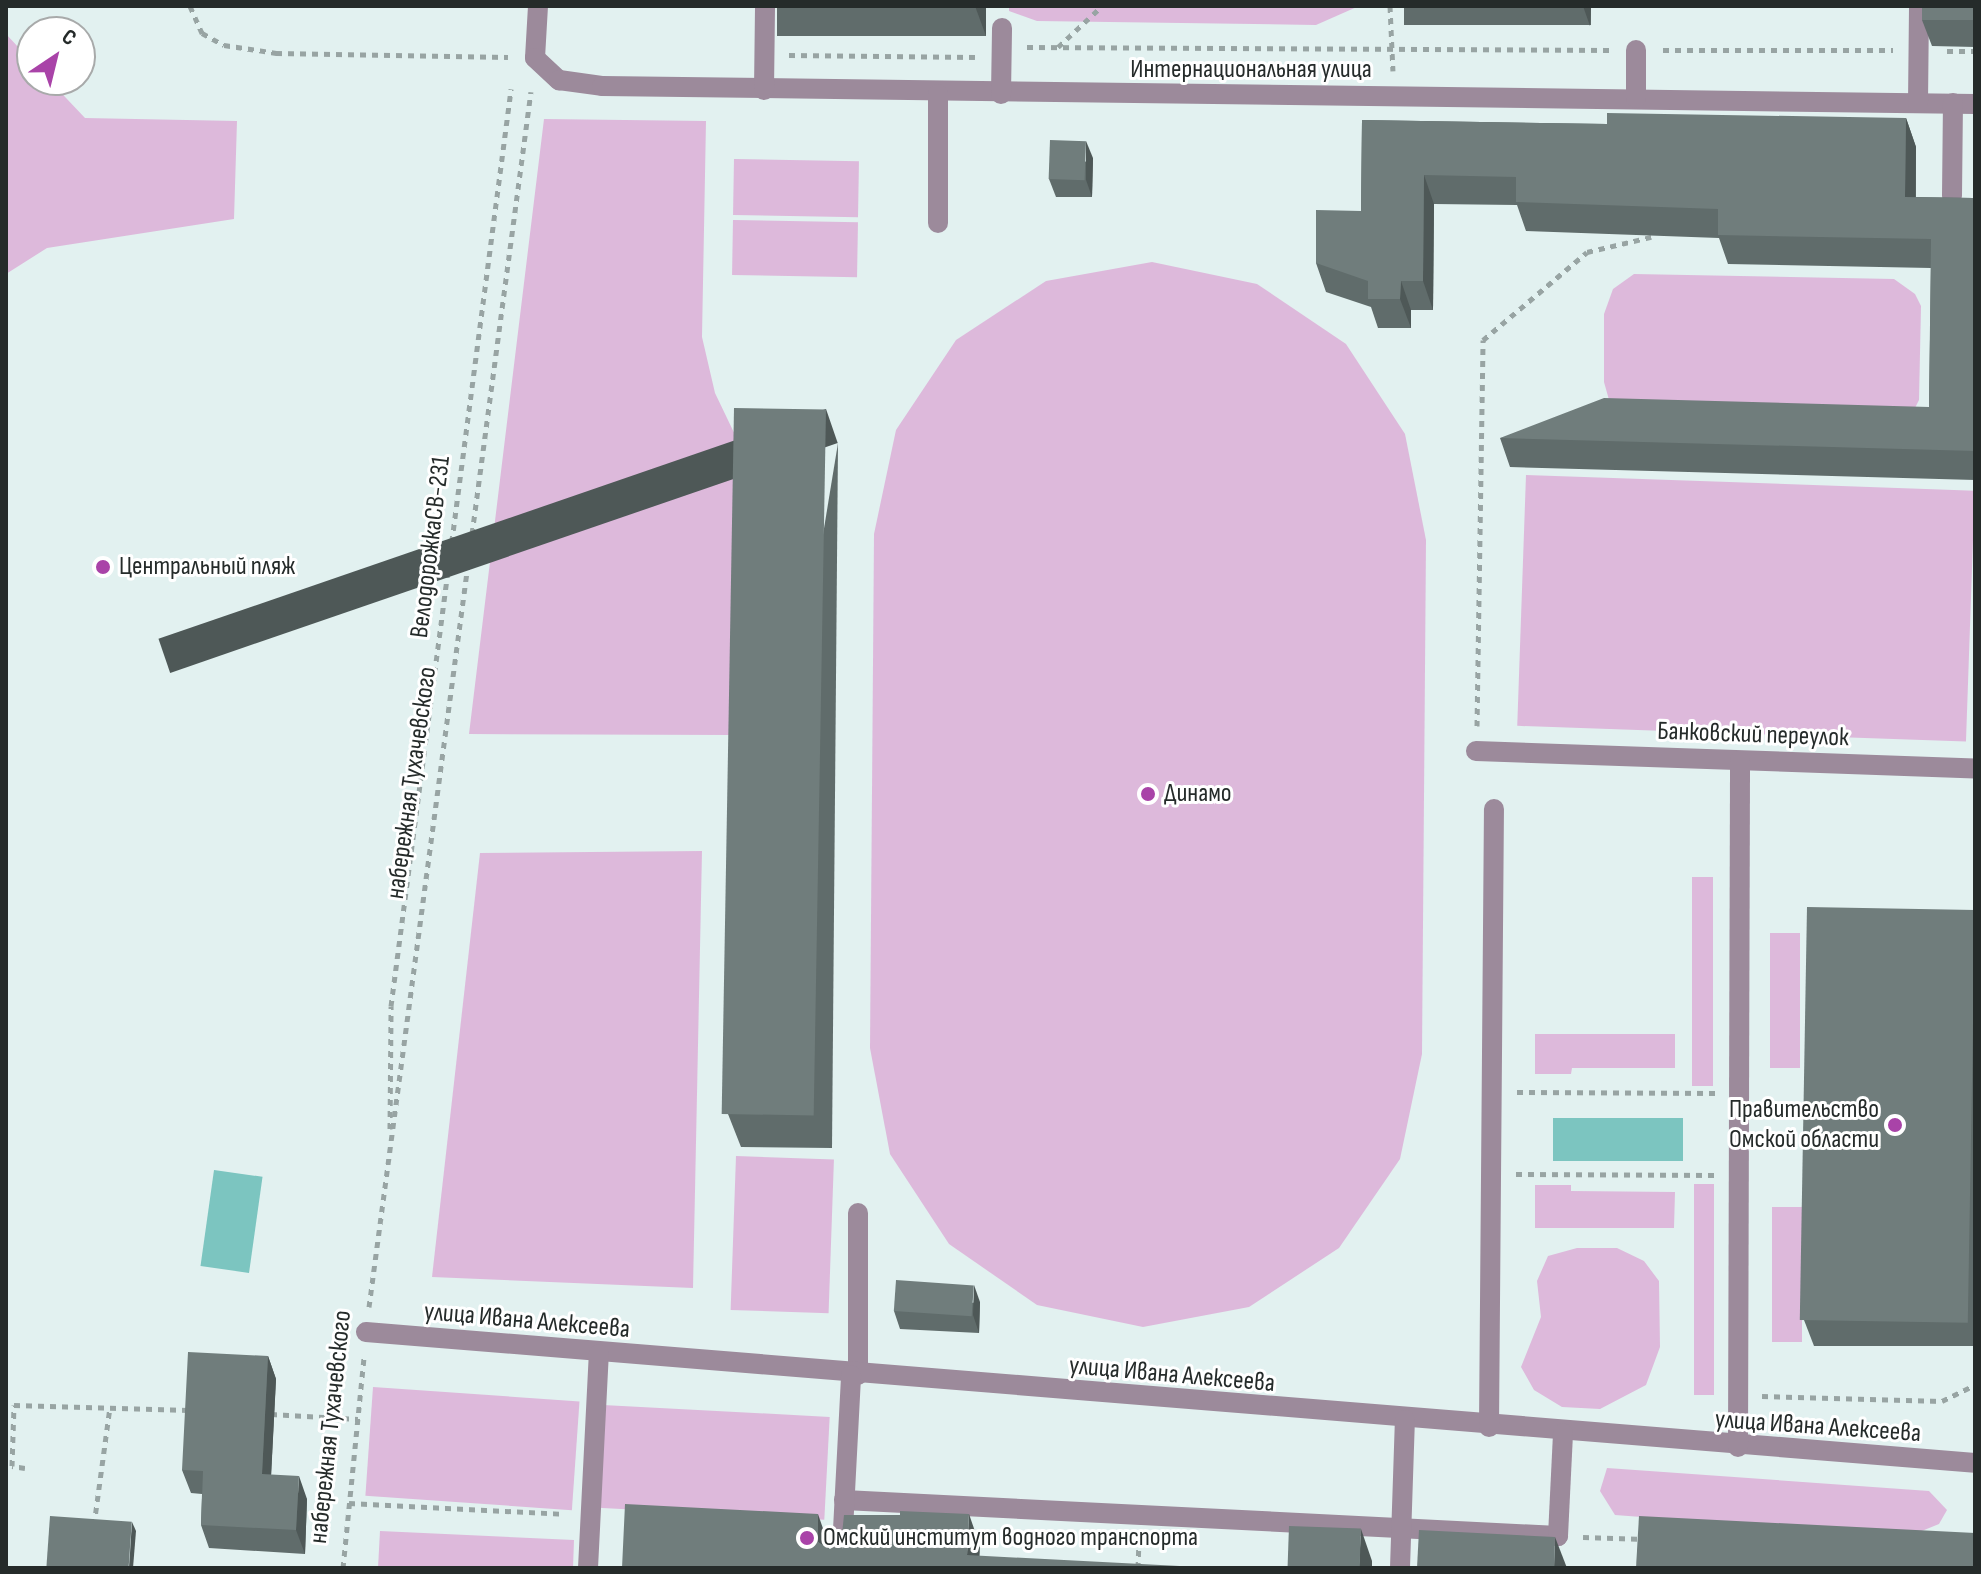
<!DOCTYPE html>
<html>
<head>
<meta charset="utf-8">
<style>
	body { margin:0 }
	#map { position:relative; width:1981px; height:1574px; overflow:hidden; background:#e2f1f0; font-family:"Sofia Sans Condensed",sans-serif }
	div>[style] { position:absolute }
	.green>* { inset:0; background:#ddb9db; transform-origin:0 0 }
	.water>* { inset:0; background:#7cc5c0; transform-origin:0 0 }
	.path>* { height:5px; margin-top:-2.5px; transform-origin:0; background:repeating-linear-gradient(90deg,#98a4a3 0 6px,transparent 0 12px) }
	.minor>* { height:20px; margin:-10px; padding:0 10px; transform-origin:10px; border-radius:10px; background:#9c8a9b }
	.wall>* { inset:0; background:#606c6b; transform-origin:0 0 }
	.shaded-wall>* { inset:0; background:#4e5857; transform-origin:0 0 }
	.building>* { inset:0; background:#707d7c; transform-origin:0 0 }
	.dots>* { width:22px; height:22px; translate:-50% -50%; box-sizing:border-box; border:4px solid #fff; border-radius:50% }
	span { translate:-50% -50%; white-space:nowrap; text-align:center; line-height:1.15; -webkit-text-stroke:6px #fff; paint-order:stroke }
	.street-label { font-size:26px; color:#252b2a }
	.poi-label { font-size:26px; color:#252b2a }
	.left { translate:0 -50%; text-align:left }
	.right { translate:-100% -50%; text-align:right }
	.frame { position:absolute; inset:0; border:8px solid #252b2a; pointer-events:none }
	.north { position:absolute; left:16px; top:16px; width:80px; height:80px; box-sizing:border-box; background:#fff; border:2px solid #a8aaaa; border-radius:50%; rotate:35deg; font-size:22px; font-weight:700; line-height:32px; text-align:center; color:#252b2a }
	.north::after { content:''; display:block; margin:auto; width:28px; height:36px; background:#a943a8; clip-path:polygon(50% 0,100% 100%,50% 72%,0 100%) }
</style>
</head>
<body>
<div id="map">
	<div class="green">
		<div style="clip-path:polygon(1009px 6px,1359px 6px,1316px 25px,1037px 21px,1009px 11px)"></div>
		<div style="clip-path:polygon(6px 34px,32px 62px,32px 80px,49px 80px,85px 118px,237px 121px,234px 219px,47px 248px,6px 274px)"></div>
		<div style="clip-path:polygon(544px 119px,706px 121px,702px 337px,715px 393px,738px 441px,734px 735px,469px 734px)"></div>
		<div style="left:734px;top:159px;width:125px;height:56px;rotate:1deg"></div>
		<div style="left:733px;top:220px;width:125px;height:55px;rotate:1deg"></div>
		<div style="clip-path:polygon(1152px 262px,1257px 284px,1346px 344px,1405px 434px,1426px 540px,1422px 1054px,1400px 1159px,1339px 1248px,1249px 1307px,1143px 1327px,1037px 1305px,949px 1244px,890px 1154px,870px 1048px,874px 534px,896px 430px,956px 340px,1046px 281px)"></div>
		<div style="clip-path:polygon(1634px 274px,1894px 279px,1915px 294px,1921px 306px,1919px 400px,1913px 412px,1611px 407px,1604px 382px,1604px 314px,1613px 289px)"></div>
		<div style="left:1526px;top:475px;width:449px;height:251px;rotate:2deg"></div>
		<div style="clip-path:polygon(702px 851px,693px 1288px,432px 1277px,480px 853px)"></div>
		<div style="left:1692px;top:877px;width:21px;height:209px"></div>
		<div style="left:1770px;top:933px;width:30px;height:135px"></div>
		<div style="clip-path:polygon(1535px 1034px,1675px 1034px,1675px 1068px,1572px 1068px,1571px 1074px,1535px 1074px)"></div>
		<div style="left:736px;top:1156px;width:98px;height:154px;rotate:2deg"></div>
		<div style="left:1694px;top:1184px;width:20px;height:211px"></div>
		<div style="clip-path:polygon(1535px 1185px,1571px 1185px,1571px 1191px,1675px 1192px,1674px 1228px,1535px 1228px)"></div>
		<div style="left:1772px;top:1207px;width:30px;height:135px"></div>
		<div style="clip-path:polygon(1577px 1248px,1617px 1248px,1644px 1261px,1659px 1281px,1660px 1347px,1646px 1385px,1600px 1409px,1562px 1407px,1534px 1390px,1521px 1367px,1541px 1317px,1537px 1281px,1548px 1256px)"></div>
		<div style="left:373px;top:1387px;width:207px;height:109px;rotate:4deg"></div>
		<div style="left:603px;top:1405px;width:227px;height:103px;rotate:3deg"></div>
		<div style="clip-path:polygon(1607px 1468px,1929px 1491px,1947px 1510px,1939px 1524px,1907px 1537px,1615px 1515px,1600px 1491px)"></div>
		<div style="clip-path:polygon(380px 1531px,574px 1540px,573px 1568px,378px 1568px)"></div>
	</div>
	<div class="water">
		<div style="left:1553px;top:1118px;width:130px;height:43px"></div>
		<div style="left:214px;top:1170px;width:49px;height:97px;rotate:8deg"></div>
	</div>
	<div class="path">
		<div style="left:190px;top:6px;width:30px;rotate:66deg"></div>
		<div style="left:202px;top:33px;width:25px;rotate:29deg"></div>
		<div style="left:224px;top:45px;width:53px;rotate:8.7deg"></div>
		<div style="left:276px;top:53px;width:232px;rotate:1deg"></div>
		<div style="left:1390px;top:6px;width:65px;rotate:87.4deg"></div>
		<div style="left:1027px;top:47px;width:582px;rotate:0.3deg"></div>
		<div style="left:1058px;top:47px;width:60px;rotate:-43deg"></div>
		<div style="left:1663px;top:50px;width:230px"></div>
		<div style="left:1947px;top:51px;width:28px"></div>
		<div style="left:789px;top:55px;width:186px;rotate:0.6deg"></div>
		<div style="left:1477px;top:726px;width:386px;rotate:-89.1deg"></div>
		<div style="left:1483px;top:340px;width:136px;rotate:-40.2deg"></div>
		<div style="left:1587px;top:252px;width:66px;rotate:-13.2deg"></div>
		<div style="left:1517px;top:1092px;width:198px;rotate:0.3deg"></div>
		<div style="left:390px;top:1129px;width:123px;rotate:-89.5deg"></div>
		<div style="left:391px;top:1006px;width:925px;rotate:-82.54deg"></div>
		<div style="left:1516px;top:1174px;width:198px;rotate:0.3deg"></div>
		<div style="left:369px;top:1307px;width:1226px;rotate:-82.41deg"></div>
		<div style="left:1762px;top:1396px;width:180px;rotate:1.6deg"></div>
		<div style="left:1942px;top:1401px;width:37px;rotate:-26deg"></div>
		<div style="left:271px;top:1414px;width:87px;rotate:3.3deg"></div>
		<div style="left:25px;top:1468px;width:13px;rotate:-171deg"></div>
		<div style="left:12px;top:1466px;width:61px;rotate:-88.1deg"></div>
		<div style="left:14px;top:1405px;width:175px;rotate:1.6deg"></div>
		<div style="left:349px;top:1503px;width:215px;rotate:2.9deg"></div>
		<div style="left:94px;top:1525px;width:119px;rotate:-82.3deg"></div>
		<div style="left:1583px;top:1537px;width:62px;rotate:1.8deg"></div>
		<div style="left:343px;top:1568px;width:212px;rotate:-84.3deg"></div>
		<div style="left:1138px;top:1568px;width:28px;rotate:-88deg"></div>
	</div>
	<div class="minor">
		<div style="left:538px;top:6px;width:52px;rotate:93.3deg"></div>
		<div style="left:535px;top:58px;width:33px;rotate:43deg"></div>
		<div style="left:559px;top:80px;width:43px;rotate:7.9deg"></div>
		<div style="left:602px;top:86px;width:1373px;rotate:0.75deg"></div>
		<div style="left:1636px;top:50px;width:48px;rotate:90deg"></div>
		<div style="left:764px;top:90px;width:84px;rotate:-89.3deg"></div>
		<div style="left:1001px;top:94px;width:66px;rotate:-89.1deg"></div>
		<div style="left:1918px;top:103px;width:97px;rotate:-89.4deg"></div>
		<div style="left:1952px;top:196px;width:93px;rotate:-89.4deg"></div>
		<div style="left:938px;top:223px;width:129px;rotate:-90deg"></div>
		<div style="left:1476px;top:751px;width:499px;rotate:2deg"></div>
		<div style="left:858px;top:1213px;width:162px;rotate:90deg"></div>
		<div style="left:366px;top:1332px;width:1614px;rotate:4.65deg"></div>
		<div style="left:1489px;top:1427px;width:618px;rotate:-89.54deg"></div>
		<div style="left:1738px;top:1447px;width:686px;rotate:-89.83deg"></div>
		<div style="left:844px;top:1500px;width:715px;rotate:2.89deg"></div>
		<div style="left:1558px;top:1536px;width:103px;rotate:-87.2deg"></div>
		<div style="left:588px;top:1568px;width:214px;rotate:-87.1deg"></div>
		<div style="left:841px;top:1568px;width:193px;rotate:-87deg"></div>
		<div style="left:1400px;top:1568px;width:148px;rotate:-88.1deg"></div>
	</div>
	<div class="wall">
		<div style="left:777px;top:6px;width:209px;height:30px"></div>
		<div style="left:1404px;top:6px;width:187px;height:19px"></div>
		<div style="clip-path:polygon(1975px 6px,1975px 47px,1932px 46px,1922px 20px)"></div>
		<div style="clip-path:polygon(1906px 118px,1916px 147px,1916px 197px,1973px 198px,1975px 119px,1975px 480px,1510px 467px,1500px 438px,1929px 407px,1931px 268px,1728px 264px,1719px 238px,1526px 231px,1517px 205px,1434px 204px,1433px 310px,1411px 310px,1411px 328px,1378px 328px,1371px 307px,1326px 292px,1316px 263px,1361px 211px,1362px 120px,1607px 124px)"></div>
		<div style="clip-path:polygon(1093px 158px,1092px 197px,1056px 197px,1049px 179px)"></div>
		<div style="clip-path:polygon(838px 443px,832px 1148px,741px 1147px,728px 1114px)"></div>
		<div style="clip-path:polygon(1975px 909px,1975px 1346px,1814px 1346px,1804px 1320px)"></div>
		<div style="clip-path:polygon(980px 1302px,979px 1333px,900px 1329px,894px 1311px)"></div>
		<div style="clip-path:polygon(268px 1356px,276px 1379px,271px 1475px,307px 1499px,305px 1554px,209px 1548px,201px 1525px,202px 1494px,191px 1493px,182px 1470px)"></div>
	</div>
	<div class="shaded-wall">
		<div style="clip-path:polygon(975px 6px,986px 6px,986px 36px)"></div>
		<div style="clip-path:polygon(1583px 6px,1591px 6px,1590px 26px)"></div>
		<div style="clip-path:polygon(1906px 118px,1916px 147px,1915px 226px,1905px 197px)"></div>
		<div style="clip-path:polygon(1086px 141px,1093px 158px,1092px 197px,1086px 180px)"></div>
		<div style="clip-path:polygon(1424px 175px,1434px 204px,1433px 310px,1423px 281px)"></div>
		<div style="clip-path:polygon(1401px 281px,1411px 310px,1411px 328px,1400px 299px)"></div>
		<div style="left:826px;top:409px;width:36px;height:706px;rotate:71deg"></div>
		<div style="clip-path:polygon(974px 1285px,980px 1302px,979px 1333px,973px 1315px)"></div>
		<div style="clip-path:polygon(268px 1356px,276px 1379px,270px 1497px,262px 1474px)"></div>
		<div style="clip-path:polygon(299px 1476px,307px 1499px,305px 1554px,296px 1530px)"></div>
		<div style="clip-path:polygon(818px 1514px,829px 1546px,829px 1568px,818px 1542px)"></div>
		<div style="clip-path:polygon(969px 1514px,980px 1546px,979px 1568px,967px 1555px)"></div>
		<div style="clip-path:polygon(132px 1522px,136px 1531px,133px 1568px,129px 1568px)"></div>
		<div style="clip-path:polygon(1361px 1529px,1372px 1561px,1372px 1568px,1359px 1568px)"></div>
		<div style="clip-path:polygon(1555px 1537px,1567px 1568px,1554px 1568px)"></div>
	</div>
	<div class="building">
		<div style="left:1922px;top:6px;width:53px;height:14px"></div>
		<div style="clip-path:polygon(1607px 113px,1906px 118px,1905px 197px,1973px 198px,1974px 119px,1975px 119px,1975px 451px,1500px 438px,1604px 398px,1929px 407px,1931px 239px,1718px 235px,1718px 209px,1516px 202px,1516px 177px,1424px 175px,1423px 281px,1401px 281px,1400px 299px,1368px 299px,1368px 281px,1316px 263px,1316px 210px,1361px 211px,1362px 120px,1607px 124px)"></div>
		<div style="left:1050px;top:140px;width:36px;height:39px;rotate:2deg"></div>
		<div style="left:734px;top:408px;width:92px;height:706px;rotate:1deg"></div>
		<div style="left:1807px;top:907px;width:168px;height:413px;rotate:1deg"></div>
		<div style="left:896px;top:1280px;width:78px;height:31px;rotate:4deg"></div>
		<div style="clip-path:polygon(188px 1352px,268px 1356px,262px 1474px,299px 1476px,296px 1530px,201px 1525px,203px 1471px,182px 1470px)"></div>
		<div style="clip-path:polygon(625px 1504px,818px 1514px,818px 1542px,830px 1549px,841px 1543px,844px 1515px,900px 1515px,900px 1511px,969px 1514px,967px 1555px,1218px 1568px,622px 1568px)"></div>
		<div style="left:50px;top:1516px;width:82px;height:52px;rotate:4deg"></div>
		<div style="clip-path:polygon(1639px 1516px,1975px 1533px,1975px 1568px,1636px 1568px)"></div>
		<div style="left:1289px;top:1526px;width:72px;height:42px;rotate:2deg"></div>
		<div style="clip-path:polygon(1419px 1530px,1555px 1537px,1554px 1568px,1417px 1568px)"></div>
	</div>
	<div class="dots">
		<div style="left:103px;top:567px;background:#a943a8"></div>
		<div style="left:1148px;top:794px;background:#a943a8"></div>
		<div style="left:1895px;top:1125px;background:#a943a8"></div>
		<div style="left:807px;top:1538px;background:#a943a8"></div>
	</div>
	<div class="street-label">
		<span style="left:1251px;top:70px">Интернациональная улица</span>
		<span style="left:431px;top:547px;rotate:-83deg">ВелодорожкаСВ-231</span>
		<span style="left:1753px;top:735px;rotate:2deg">Банковский переулок</span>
		<span style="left:412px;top:783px;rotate:-82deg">набережная Тухачевского</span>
		<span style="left:527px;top:1321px;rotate:5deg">улица Ивана Алексеева</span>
		<span style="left:1172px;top:1375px;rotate:5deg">улица Ивана Алексеева</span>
		<span style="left:331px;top:1427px;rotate:-84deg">набережная Тухачевского</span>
		<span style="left:1818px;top:1427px;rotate:4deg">улица Ивана Алексеева</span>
	</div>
	<div class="poi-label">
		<span class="left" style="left:119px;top:567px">Центральный пляж</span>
		<span class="left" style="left:1164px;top:794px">Динамо</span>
		<span class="right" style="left:1879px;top:1125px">Правительство<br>Омской области</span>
		<span class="left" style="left:823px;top:1538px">Омский институт водного транспорта</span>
	</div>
	<div class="frame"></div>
	<div class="north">С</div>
</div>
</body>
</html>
